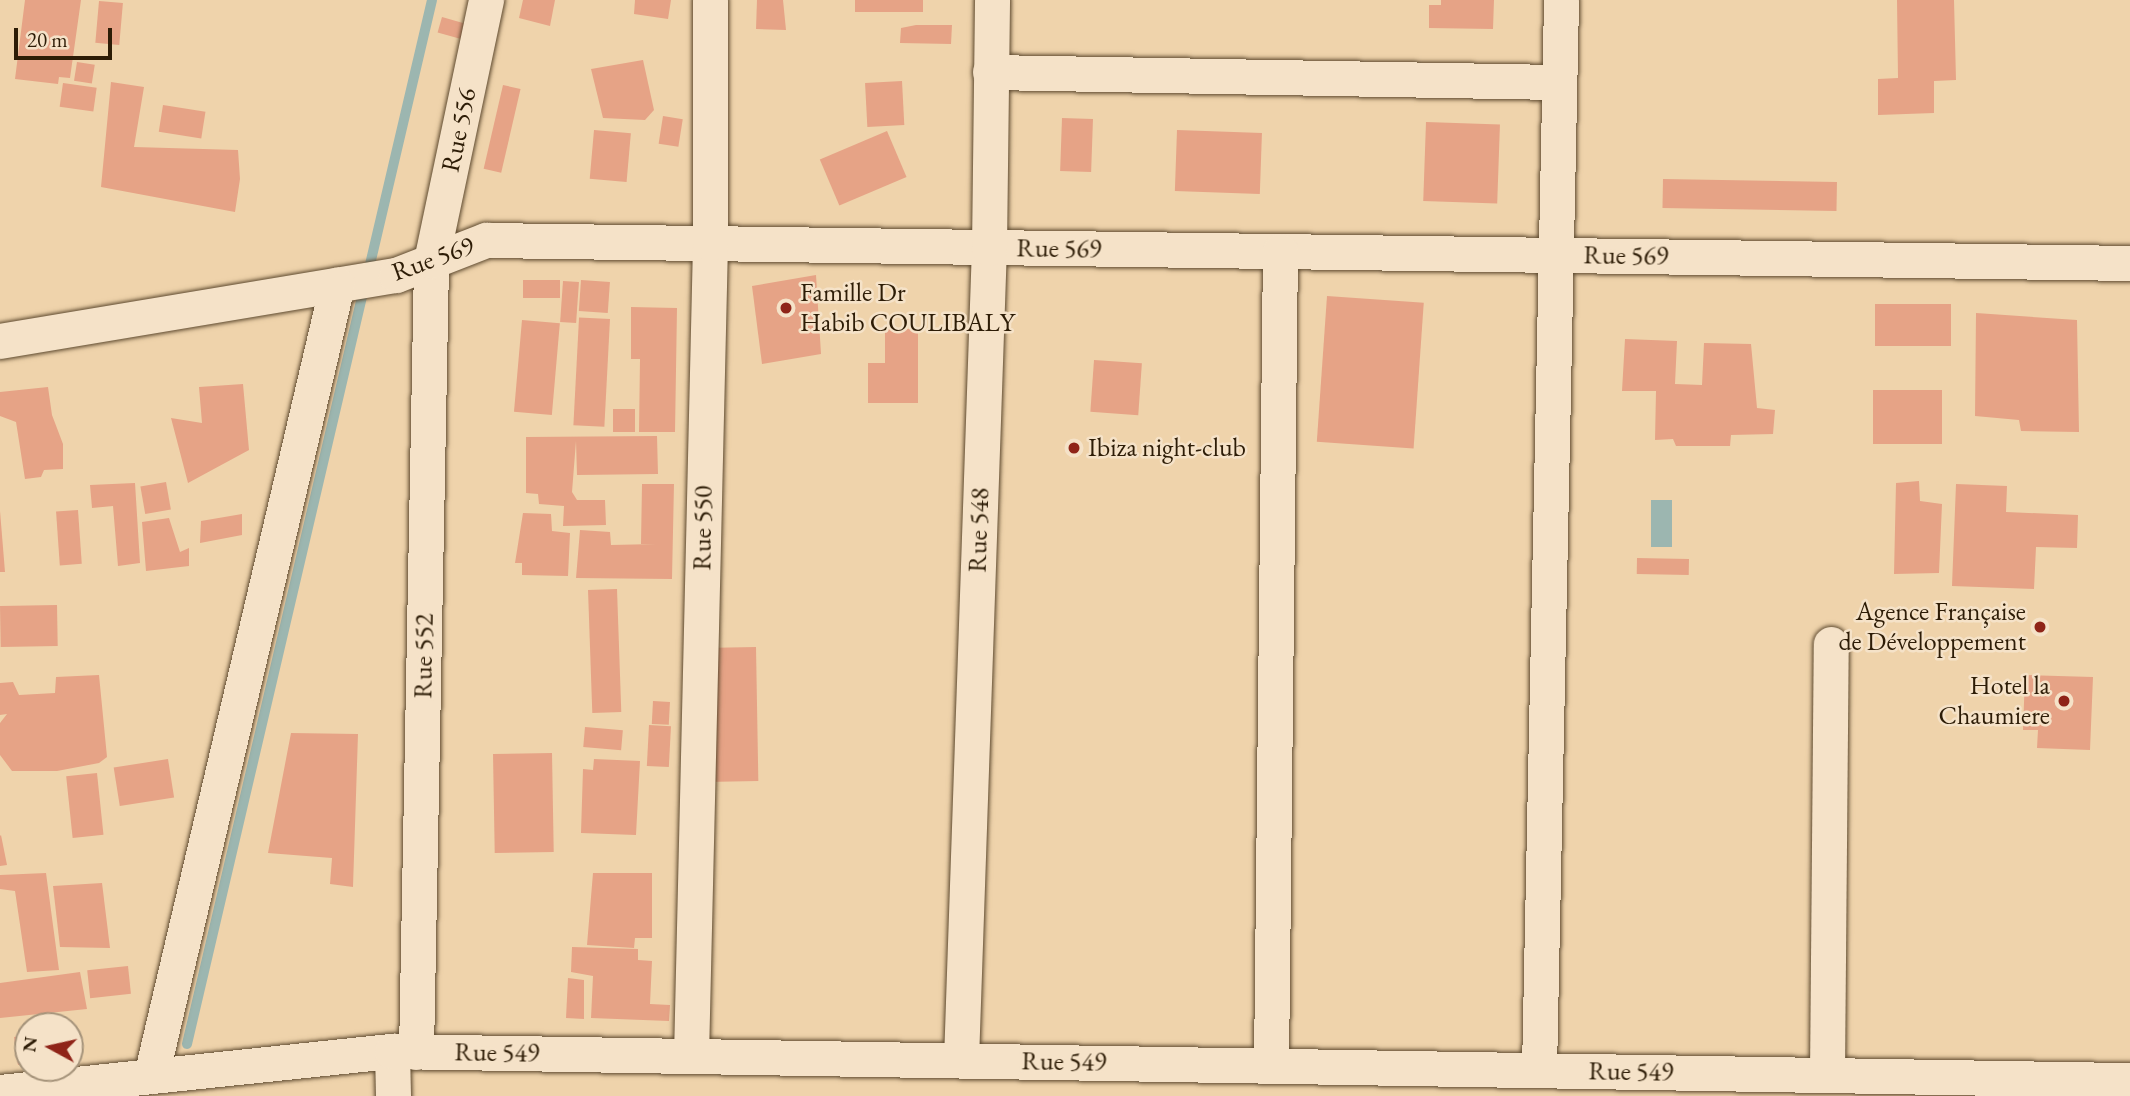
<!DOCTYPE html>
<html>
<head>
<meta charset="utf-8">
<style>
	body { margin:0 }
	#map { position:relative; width:2130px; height:1096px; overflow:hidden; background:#efd3ab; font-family:"EB Garamond",serif }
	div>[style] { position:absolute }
	.water>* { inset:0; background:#9cb6b0; transform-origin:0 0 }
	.stream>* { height:10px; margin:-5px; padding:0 5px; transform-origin:5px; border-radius:5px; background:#9cb6b0 }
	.building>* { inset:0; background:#e6a386; transform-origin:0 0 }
	.roads { filter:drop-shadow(0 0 2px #5e4a2f) drop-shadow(0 0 2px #5e4a2f) }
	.street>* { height:35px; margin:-17.5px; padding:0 17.5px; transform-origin:17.5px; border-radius:17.5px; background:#f5e2c8 }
	.dots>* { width:19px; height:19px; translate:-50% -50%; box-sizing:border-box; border:4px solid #f5e2c8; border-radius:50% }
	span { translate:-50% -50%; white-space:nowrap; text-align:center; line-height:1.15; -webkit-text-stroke:5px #f5e2c8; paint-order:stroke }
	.street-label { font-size:26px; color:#2d1c06 }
	.poi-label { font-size:26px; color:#2d1c06 }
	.left { translate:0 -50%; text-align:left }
	.right { translate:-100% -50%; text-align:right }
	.north { position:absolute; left:14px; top:1012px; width:70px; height:70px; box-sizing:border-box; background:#f5e2c8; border:2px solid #a5937a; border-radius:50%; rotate:278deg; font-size:19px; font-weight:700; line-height:28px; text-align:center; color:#2d1c06 }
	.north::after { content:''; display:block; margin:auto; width:24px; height:32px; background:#8f2418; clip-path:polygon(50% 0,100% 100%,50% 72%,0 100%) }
	.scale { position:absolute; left:14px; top:28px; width:98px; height:32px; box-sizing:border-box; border:4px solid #2d1c06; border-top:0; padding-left:9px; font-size:21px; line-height:24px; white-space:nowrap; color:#2d1c06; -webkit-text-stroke:5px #f5e2c8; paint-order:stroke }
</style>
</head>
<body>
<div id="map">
	<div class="water">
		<div style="left:1651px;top:500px;width:21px;height:47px"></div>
	</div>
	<div class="stream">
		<div style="left:368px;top:273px;width:280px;rotate:-76.8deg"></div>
		<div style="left:187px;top:1044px;width:776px;rotate:-76.82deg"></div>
	</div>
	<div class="building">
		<div style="clip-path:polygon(25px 0,81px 0,70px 78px,59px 77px,58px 84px,15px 79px)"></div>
		<div style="clip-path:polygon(523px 0,555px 0,550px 26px,519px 18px)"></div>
		<div style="clip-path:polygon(635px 0,671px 0,668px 19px,634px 14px)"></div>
		<div style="clip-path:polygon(757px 0,783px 0,786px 30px,756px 29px)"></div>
		<div style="left:855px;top:0;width:68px;height:12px"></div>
		<div style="clip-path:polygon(1441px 0,1494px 0,1493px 29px,1429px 28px,1429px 5px,1441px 5px)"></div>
		<div style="clip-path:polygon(1897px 0,1954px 0,1956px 80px,1934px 81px,1934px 113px,1878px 115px,1878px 79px,1898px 78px)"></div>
		<div style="left:99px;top:1px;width:24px;height:42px;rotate:5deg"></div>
		<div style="left:442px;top:17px;width:29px;height:16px;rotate:16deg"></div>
		<div style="clip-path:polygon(916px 25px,952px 25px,951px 44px,900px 43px,901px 28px)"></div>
		<div style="clip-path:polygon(643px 60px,654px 110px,645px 120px,603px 118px,591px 69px)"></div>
		<div style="left:77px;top:62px;width:18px;height:19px;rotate:9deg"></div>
		<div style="left:902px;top:81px;width:44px;height:37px;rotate:87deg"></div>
		<div style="clip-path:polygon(111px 82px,144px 87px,134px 147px,238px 150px,240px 179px,235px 212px,101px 187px)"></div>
		<div style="left:63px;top:83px;width:34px;height:24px;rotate:8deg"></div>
		<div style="left:503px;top:85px;width:18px;height:86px;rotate:13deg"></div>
		<div style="left:163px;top:105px;width:43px;height:27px;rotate:9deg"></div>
		<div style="left:663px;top:116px;width:20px;height:28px;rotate:9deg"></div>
		<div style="left:1062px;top:118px;width:31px;height:53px;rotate:2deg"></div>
		<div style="left:1426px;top:122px;width:74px;height:79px;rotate:2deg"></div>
		<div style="left:594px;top:130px;width:37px;height:49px;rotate:5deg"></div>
		<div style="left:1177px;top:130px;width:85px;height:61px;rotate:2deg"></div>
		<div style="left:887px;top:131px;width:50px;height:73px;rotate:67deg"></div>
		<div style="left:1663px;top:179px;width:174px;height:29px;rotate:1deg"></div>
		<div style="clip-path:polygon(816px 275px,821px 354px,762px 364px,752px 286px)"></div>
		<div style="left:523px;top:280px;width:37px;height:18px"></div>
		<div style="left:581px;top:280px;width:29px;height:31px;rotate:4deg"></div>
		<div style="left:563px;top:281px;width:16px;height:41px;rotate:4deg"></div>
		<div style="left:1327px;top:296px;width:97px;height:146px;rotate:4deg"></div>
		<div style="left:1875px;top:304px;width:76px;height:42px"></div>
		<div style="clip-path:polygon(631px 307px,677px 308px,675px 432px,639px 432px,640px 359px,631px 359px)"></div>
		<div style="clip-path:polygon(1976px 313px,2077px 320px,2079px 432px,2021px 431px,2019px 420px,1975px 416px)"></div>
		<div style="left:610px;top:319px;width:108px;height:31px;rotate:93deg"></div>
		<div style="left:522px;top:320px;width:38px;height:92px;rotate:5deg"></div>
		<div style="clip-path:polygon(885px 329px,918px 329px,918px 403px,868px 403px,868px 363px,885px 363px)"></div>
		<div style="clip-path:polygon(1625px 339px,1677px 341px,1675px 384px,1702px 385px,1704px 343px,1751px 344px,1757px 408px,1775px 410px,1773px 434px,1731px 435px,1730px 446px,1676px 446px,1673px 439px,1655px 440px,1656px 391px,1622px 391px)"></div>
		<div style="left:1094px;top:360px;width:48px;height:52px;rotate:4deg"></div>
		<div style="clip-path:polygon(243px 384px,249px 450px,188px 483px,171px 418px,202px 423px,199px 387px)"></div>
		<div style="clip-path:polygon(48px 387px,52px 415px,63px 444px,63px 469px,44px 470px,41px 477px,25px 479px,16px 422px,0 416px,0 392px)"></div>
		<div style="left:1873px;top:390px;width:69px;height:54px"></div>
		<div style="left:613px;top:409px;width:22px;height:23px"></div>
		<div style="clip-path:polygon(657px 436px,658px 474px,577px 475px,576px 441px,572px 492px,577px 500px,605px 500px,606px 525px,563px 526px,564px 506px,539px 504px,538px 494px,526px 493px,526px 437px)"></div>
		<div style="clip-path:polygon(1919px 481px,1920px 501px,1942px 504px,1939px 573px,1894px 574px,1896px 483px)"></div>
		<div style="left:166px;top:482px;width:28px;height:26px;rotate:80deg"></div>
		<div style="clip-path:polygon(135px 483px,140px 563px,118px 566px,113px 506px,92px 508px,90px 485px)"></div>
		<div style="clip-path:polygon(642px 484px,674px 484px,672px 579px,576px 578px,580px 530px,610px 532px,611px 545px,656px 544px,641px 544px)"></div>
		<div style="clip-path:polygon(1956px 484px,2007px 486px,2006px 512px,2078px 515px,2077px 548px,2036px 547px,2034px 589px,1952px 586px)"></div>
		<div style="left:78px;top:510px;width:54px;height:22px;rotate:86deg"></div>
		<div style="clip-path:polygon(0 511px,5px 572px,0 572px)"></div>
		<div style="clip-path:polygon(523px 513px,551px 514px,552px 531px,570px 533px,568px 576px,522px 575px,522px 563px,515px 563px)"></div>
		<div style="clip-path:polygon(242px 514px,242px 535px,200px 543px,201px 521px)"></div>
		<div style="clip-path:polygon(169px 518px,180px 552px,189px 548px,189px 566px,146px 571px,142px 522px)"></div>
		<div style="left:1637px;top:558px;width:52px;height:16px;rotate:1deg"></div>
		<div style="left:617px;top:589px;width:123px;height:29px;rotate:88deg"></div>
		<div style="left:57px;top:605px;width:41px;height:57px;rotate:89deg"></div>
		<div style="left:756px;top:647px;width:134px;height:53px;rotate:89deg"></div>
		<div style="clip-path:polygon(99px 675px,107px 757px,99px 763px,57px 771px,12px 771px,0 755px,0 723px,7px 714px,0 715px,0 683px,13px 682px,19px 695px,55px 693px,56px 677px)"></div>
		<div style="clip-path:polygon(2025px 675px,2093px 677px,2090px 750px,2037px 748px,2038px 730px,2023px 730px)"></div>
		<div style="left:653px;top:701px;width:17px;height:23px;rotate:3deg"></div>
		<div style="left:649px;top:725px;width:22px;height:41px;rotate:3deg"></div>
		<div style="left:585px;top:727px;width:38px;height:20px;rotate:5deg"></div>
		<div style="clip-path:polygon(291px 733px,358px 734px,353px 887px,330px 884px,332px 858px,268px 853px)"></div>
		<div style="left:552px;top:753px;width:99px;height:59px;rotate:89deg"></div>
		<div style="left:168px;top:759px;width:39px;height:55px;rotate:81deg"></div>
		<div style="clip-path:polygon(594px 759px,640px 761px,636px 835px,581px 833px,583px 769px,593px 770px)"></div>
		<div style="left:97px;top:773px;width:62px;height:31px;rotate:84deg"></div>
		<div style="clip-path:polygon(1px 835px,7px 865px,0 866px,0 836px)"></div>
		<div style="clip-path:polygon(46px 873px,59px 970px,27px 972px,15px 891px,0 889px,0 875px)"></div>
		<div style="clip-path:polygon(593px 873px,652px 873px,652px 938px,635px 938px,634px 948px,587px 945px)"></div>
		<div style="clip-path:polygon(102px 883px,110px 948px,60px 947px,53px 886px)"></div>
		<div style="clip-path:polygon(572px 947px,638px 949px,638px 960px,652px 961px,650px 1004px,670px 1005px,669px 1021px,591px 1018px,593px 976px,571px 972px)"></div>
		<div style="left:128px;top:966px;width:28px;height:41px;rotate:84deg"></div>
		<div style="clip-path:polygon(80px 972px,87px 1009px,0 1018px,0 983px)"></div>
		<div style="clip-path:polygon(568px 978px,584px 980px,584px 1019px,566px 1018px)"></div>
		<div style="clip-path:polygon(28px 1035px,28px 1064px,18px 1065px,14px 1037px)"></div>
	</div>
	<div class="roads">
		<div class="street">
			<div style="left:990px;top:72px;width:569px;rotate:1.01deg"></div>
			<div style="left:0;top:341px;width:401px;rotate:-9.5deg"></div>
			<div style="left:396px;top:275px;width:97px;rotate:-21.3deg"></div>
			<div style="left:486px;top:240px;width:1644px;rotate:0.8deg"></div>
			<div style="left:392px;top:1051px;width:45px;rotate:88.7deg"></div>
			<div style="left:416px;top:1052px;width:791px;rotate:-88.91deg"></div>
			<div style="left:431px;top:261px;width:267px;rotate:-78.1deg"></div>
			<div style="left:691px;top:1056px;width:813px;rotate:-88.66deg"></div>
			<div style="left:710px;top:243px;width:243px;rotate:-90deg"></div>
			<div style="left:961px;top:1060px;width:812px;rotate:-88.03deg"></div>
			<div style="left:989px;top:248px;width:248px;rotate:-89.3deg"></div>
			<div style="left:1271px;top:1066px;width:815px;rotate:-89.37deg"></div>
			<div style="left:1539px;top:1070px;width:1070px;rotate:-88.82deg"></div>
			<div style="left:1827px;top:1074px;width:430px;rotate:-89.5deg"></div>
			<div style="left:151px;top:1076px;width:813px;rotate:-76.77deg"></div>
			<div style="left:0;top:1092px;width:394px;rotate:-6deg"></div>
			<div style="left:392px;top:1051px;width:1738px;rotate:0.96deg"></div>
		</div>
	</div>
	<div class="dots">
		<div style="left:786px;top:308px;background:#8f2418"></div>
		<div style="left:1074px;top:448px;background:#8f2418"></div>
		<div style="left:2040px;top:627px;background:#8f2418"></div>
		<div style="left:2064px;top:701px;background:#8f2418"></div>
	</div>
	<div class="street-label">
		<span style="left:459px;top:130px;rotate:-78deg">Rue 556</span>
		<span style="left:1059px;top:249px;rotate:1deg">Rue 569</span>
		<span style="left:1626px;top:256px;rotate:1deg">Rue 569</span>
		<span style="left:433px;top:259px;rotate:-20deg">Rue 569</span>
		<span style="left:703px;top:528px;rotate:-89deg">Rue 550</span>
		<span style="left:979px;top:530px;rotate:-88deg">Rue 548</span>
		<span style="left:424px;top:656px;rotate:-89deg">Rue 552</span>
		<span style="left:497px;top:1053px;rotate:1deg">Rue 549</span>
		<span style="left:1064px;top:1062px;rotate:1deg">Rue 549</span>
		<span style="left:1631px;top:1072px;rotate:1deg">Rue 549</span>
	</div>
	<div class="poi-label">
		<span class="left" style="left:800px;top:308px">Famille Dr<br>Habib COULIBALY</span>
		<span class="left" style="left:1088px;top:448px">Ibiza night-club</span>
		<span class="right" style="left:2026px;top:627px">Agence Française<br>de Développement</span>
		<span class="right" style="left:2050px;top:701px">Hotel la<br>Chaumiere</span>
	</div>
	<div class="north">N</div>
	<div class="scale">20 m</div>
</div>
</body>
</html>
